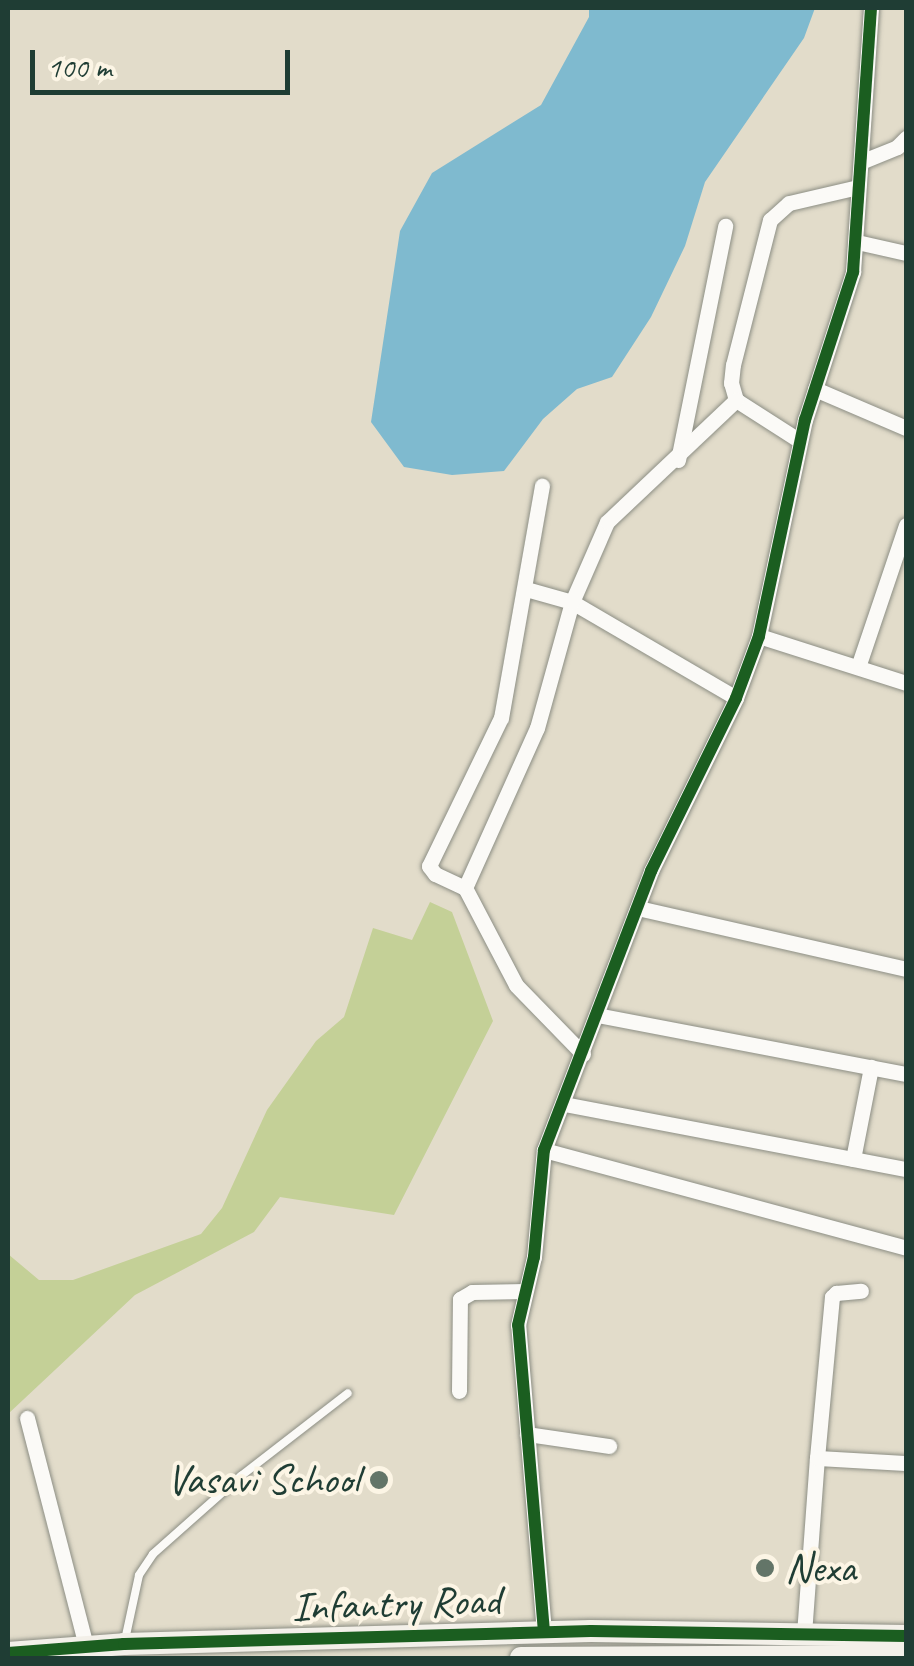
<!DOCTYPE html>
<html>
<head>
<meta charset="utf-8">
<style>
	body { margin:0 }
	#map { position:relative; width:914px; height:1666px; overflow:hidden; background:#e2dcca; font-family:Caveat,sans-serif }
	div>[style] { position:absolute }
	.green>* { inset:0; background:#c4d097 }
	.water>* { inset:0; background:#7fbacf }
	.roads { filter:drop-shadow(0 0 2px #8c8e84) drop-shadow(0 0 2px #8c8e84) }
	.lane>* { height:8px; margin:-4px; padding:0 4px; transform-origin:4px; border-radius:4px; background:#fbfaf7 }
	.street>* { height:15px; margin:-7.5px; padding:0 7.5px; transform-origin:7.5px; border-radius:7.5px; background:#fbfaf7 }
	.secondary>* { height:22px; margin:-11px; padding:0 11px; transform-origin:11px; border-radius:11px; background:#f3f0e9 }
	.cycleway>* { height:12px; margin:-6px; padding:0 6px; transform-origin:6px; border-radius:6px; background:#1b5e20 }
	.dots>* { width:28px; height:28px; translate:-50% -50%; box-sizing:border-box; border:5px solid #fcf5e5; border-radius:50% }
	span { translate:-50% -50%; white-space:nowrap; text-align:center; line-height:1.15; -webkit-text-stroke:8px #fcf5e5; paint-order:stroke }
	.poi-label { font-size:42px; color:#1f3d34 }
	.right { translate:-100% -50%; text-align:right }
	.left { translate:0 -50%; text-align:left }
	.street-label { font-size:42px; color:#1f3d34 }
	.frame { position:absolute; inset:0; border:10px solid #1f3d34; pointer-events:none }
	.scale { position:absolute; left:30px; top:50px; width:260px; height:45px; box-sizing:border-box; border:5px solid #1f3d34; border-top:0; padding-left:12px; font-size:30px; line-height:35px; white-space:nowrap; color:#1f3d34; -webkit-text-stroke:8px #fcf5e5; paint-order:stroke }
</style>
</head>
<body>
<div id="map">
	<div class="green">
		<div style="clip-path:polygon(430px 902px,452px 912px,493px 1021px,394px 1215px,280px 1197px,254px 1232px,135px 1295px,8px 1414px,8px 1254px,39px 1280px,73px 1280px,201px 1234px,222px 1208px,267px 1110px,316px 1041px,344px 1017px,373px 928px,412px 940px)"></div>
	</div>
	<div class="water">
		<div style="clip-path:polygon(589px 8px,815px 8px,804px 38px,705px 182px,685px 246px,651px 317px,612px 377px,577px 389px,543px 419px,504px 471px,452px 475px,404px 467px,371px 422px,400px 231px,432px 173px,541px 105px,589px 17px)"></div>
	</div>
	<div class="roads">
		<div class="lane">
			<div style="left:125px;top:1640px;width:66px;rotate:-77.8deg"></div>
			<div style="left:139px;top:1575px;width:25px;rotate:-56deg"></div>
			<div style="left:153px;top:1554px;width:118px;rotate:-41.6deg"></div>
			<div style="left:241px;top:1476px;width:135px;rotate:-37.8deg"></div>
		</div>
		<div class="street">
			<div style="left:863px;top:161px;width:37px;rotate:-22deg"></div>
			<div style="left:897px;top:147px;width:13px;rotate:-45deg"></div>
			<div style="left:857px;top:242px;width:50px;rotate:12.7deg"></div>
			<div style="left:815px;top:389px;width:99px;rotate:23.2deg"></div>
			<div style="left:800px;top:441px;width:76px;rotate:-147.4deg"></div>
			<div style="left:736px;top:400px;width:18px;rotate:-106deg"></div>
			<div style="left:731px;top:383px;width:18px;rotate:-84deg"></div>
			<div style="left:733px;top:365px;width:150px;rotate:-75.7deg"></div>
			<div style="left:770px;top:220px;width:25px;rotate:-42deg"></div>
			<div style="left:789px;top:203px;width:71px;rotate:-13.1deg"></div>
			<div style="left:678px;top:460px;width:239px;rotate:-78.6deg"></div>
			<div style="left:526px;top:589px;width:48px;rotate:15.8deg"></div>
			<div style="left:572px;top:602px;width:190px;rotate:30.3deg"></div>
			<div style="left:759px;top:636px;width:154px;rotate:17.7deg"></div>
			<div style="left:858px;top:667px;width:150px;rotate:-71.3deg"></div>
			<div style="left:465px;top:888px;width:33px;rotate:-155deg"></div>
			<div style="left:435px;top:874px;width:10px;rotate:-127deg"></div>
			<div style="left:429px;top:866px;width:165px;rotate:-64.1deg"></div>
			<div style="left:501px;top:718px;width:236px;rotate:-80deg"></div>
			<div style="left:638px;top:908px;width:275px;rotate:12.8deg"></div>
			<div style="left:597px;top:1015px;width:315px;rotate:10.8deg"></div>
			<div style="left:583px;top:1054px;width:96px;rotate:-134.2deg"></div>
			<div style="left:516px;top:985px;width:110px;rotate:-117.7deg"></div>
			<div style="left:465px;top:888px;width:175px;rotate:-65.8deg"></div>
			<div style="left:537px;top:728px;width:131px;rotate:-74.5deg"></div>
			<div style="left:572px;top:602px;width:87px;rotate:-66.4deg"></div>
			<div style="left:607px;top:522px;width:178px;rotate:-43.4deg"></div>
			<div style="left:564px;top:1104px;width:348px;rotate:10.8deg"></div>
			<div style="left:544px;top:1150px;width:375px;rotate:15.1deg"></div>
			<div style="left:853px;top:1159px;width:94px;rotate:-78.9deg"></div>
			<div style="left:459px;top:1391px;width:92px;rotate:-89.4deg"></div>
			<div style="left:460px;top:1299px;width:14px;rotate:-30deg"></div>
			<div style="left:472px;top:1292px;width:53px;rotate:-1.1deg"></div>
			<div style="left:27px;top:1418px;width:236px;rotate:75.5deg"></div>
			<div style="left:527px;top:1434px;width:83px;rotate:8.3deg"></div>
			<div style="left:817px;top:1458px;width:162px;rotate:-84.7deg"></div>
			<div style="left:832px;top:1297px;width:6px;rotate:-45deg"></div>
			<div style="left:836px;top:1293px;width:25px;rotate:-5deg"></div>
			<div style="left:544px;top:1632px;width:308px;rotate:-94.8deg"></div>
			<div style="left:518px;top:1325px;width:70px;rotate:-76.8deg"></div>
			<div style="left:534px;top:1257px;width:107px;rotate:-84.7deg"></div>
			<div style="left:544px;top:1150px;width:299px;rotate:-69deg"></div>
			<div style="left:651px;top:871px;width:193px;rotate:-63.8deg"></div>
			<div style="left:736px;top:698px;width:66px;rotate:-69.6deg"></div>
			<div style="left:759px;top:636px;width:221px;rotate:-78deg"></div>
			<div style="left:805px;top:420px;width:156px;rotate:-72deg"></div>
			<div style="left:853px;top:272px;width:265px;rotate:-86.1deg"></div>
			<div style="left:804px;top:1634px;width:176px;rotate:-85.8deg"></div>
			<div style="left:817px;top:1458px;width:89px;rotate:3.2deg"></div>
		</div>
		<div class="secondary">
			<div style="left:8px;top:1653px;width:116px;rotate:-4.4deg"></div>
			<div style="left:124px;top:1644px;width:467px;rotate:-1.6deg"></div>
			<div style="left:591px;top:1631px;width:315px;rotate:0.9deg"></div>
			<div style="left:521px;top:1658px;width:385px;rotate:-0.3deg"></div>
		</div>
	</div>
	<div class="cycleway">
		<div style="left:544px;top:1632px;width:308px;rotate:-94.8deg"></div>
		<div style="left:518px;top:1325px;width:70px;rotate:-76.8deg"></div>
		<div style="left:534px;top:1257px;width:107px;rotate:-84.7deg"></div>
		<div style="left:544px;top:1150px;width:299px;rotate:-69deg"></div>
		<div style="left:651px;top:871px;width:193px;rotate:-63.8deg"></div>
		<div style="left:736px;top:698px;width:66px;rotate:-69.6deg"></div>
		<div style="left:759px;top:636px;width:221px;rotate:-78deg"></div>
		<div style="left:805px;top:420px;width:156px;rotate:-72deg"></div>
		<div style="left:853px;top:272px;width:265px;rotate:-86.1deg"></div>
		<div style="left:8px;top:1653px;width:116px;rotate:-4.4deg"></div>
		<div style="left:124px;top:1644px;width:467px;rotate:-1.6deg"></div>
		<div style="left:591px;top:1631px;width:315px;rotate:0.9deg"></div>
	</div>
	<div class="dots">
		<div style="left:379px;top:1480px;background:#637568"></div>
		<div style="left:765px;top:1568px;background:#637568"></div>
	</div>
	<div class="poi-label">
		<span class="right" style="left:359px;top:1480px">Vasavi School</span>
		<span class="left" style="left:785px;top:1568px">Nexa</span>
	</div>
	<div class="street-label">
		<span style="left:396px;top:1604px;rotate:-2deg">Infantry Road</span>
	</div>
	<div class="frame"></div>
	<div class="scale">100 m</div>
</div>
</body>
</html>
